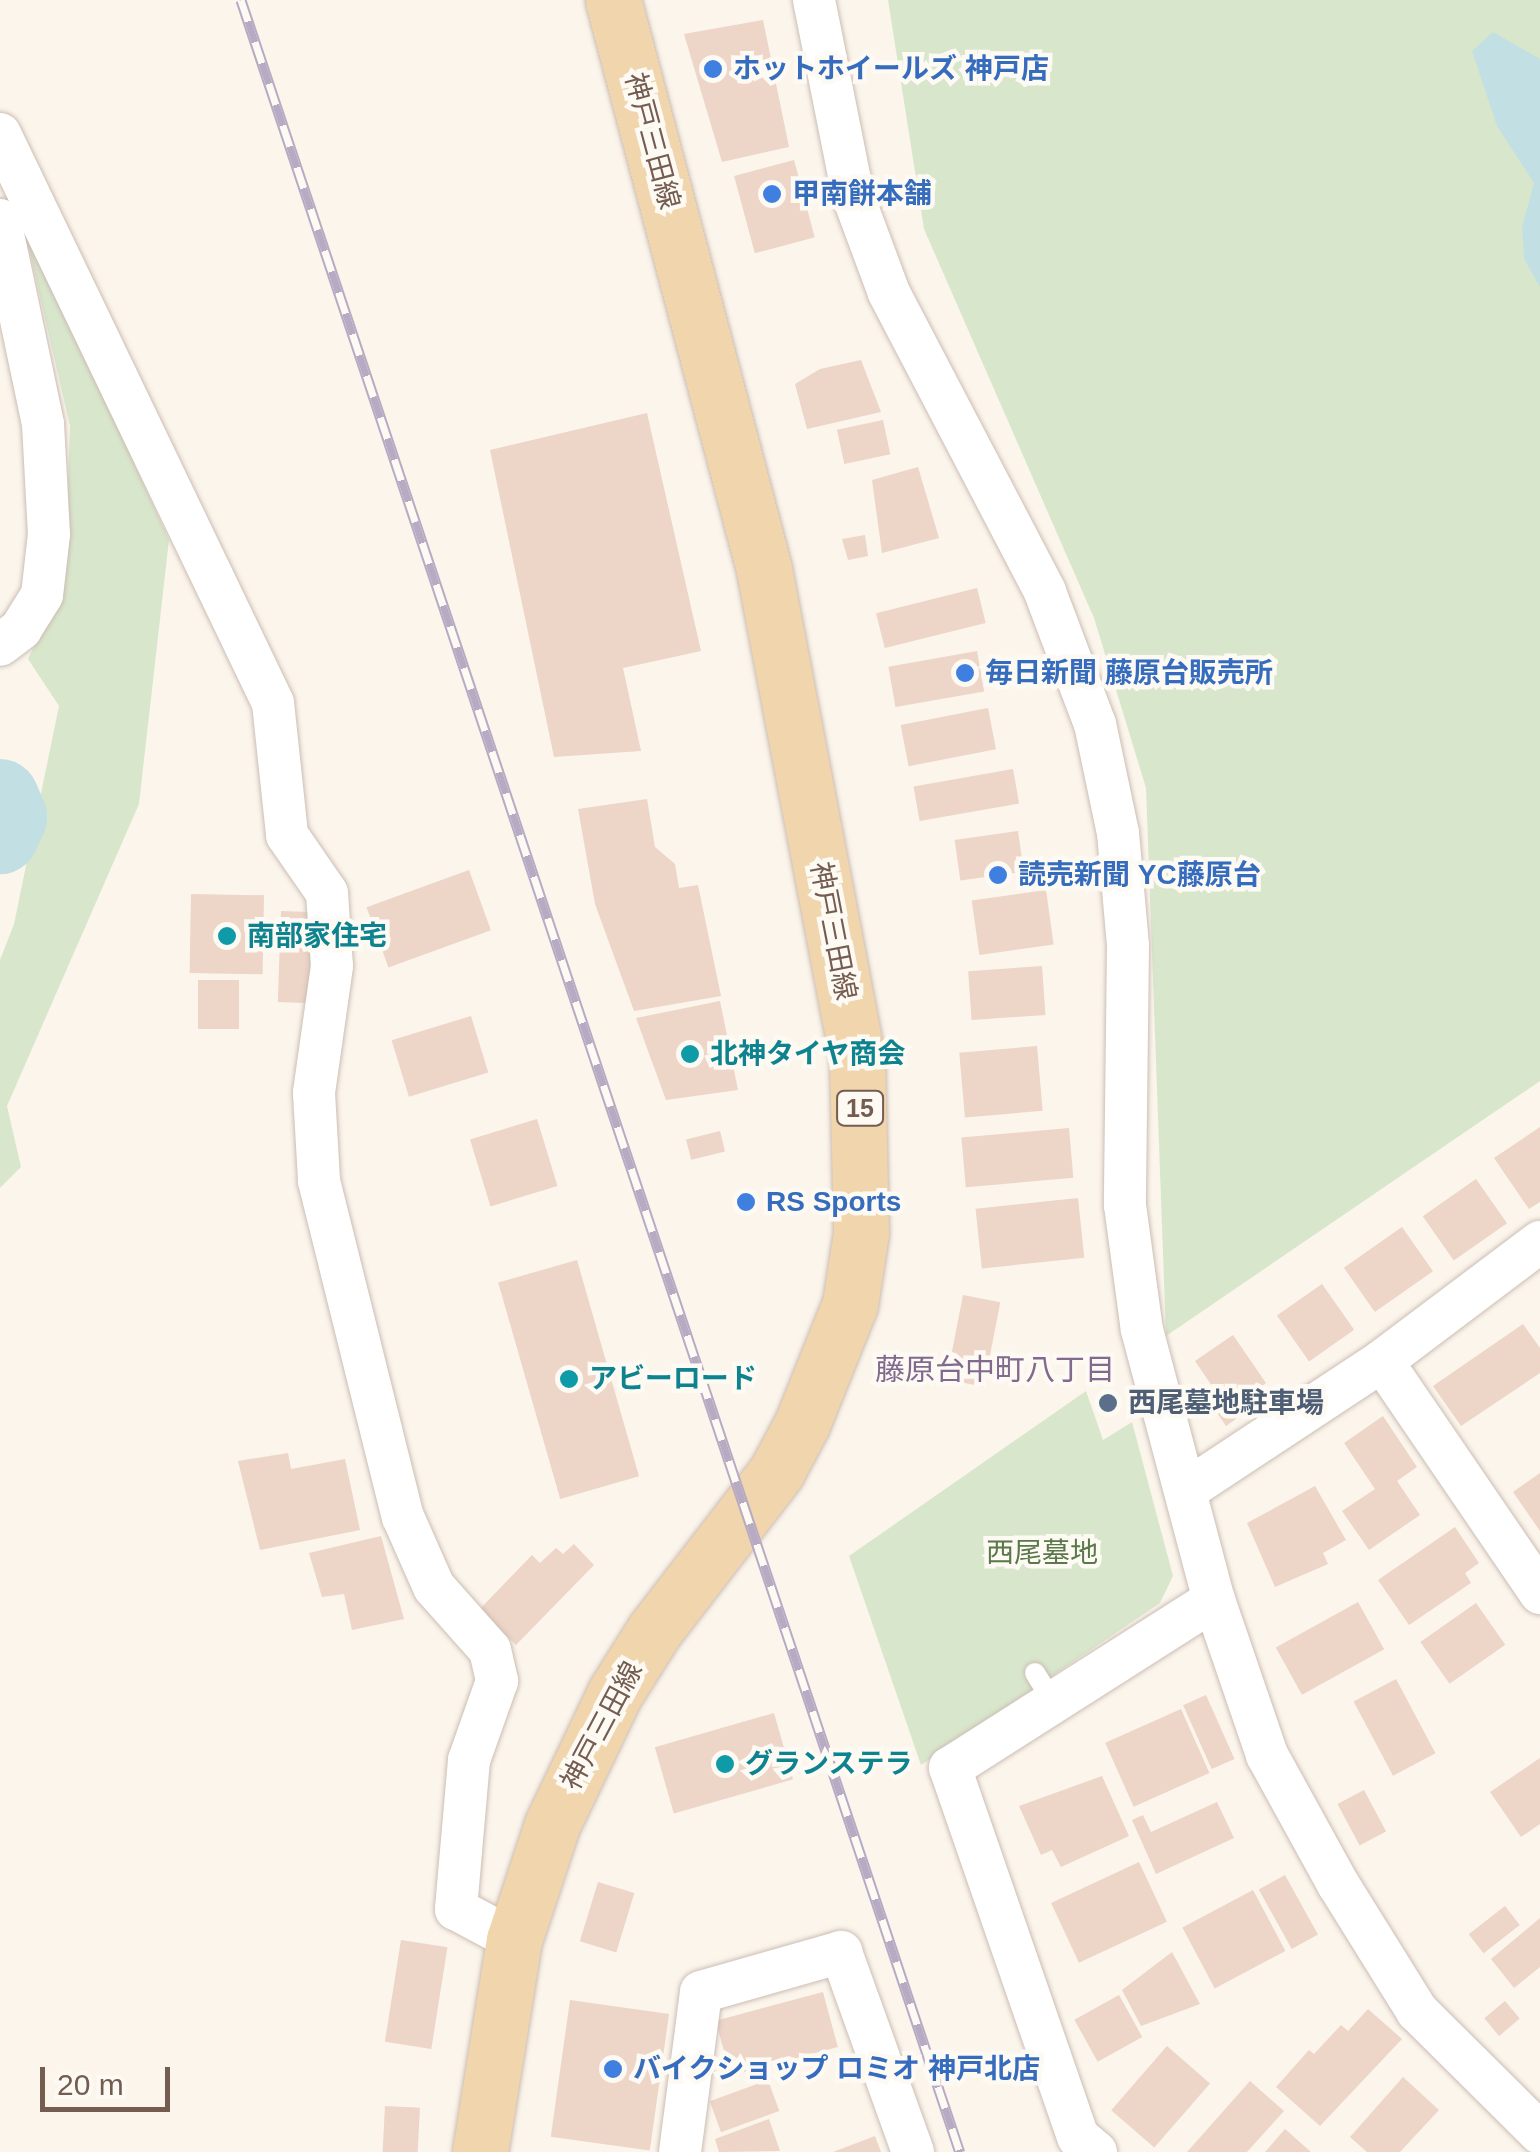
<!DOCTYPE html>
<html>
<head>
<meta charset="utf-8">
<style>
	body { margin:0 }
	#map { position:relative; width:1540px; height:2152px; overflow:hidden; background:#fbf5ec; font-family:Arial,"Noto Sans JP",sans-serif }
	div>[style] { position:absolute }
	.green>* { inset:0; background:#d8e7cc }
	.water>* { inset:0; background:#c2dfe3 }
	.river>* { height:78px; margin:-39px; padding:0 39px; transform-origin:39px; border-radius:39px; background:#c2dfe3 }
	.building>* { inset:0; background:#edd5c7; transform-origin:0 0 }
	.roads { filter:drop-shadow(0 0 2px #ccbdb3) drop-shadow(0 0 2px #ccbdb3) }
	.lane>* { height:20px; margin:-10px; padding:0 10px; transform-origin:10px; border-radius:10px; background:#fff }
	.street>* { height:42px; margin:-21px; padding:0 21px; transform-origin:21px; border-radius:21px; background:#fff }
	.primary>* { height:55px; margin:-27.5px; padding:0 27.5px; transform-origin:27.5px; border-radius:27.5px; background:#f1d5ad }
	.rail>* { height:11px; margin-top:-5.5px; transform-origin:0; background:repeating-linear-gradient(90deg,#fdf9f3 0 22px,#b7abc4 0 44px); box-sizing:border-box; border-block:2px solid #b7abc4 }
	.dots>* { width:28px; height:28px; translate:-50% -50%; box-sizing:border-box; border:5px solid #fdf9f3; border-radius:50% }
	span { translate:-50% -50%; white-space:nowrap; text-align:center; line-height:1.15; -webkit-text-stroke:9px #fdf9f3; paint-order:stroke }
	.shield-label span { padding:2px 8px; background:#fdf9f3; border:2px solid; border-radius:8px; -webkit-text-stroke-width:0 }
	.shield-label { font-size:25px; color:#745c51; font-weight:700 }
	.shop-label { font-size:28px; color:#366cbe; font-weight:700 }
	.left { translate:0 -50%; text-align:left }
	.street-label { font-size:28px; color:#745c51 }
	.culture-label { font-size:28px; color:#0d838f; font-weight:700 }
	.service-label { font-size:28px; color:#4e5e75; font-weight:700 }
	.park-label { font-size:28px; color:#5a784b }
	.neighbourhood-label { font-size:30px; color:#816a8e }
	.scale { position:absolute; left:40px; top:2067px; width:130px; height:45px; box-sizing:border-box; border:5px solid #745c51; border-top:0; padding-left:12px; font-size:30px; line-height:35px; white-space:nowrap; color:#745c51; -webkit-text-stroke:8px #fdf9f3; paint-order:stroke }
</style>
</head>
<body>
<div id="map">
	<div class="green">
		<div style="clip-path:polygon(888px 0,1540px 0,1540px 1081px,1166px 1336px,1146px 788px,1094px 618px,924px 229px)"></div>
		<div style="clip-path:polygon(21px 214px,169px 540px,139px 804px,7px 1106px,21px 1167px,0 1188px,0 960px,14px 924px,59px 706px,28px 659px,65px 581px,70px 426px)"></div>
		<div style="clip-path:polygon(1086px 1391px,1103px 1440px,1132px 1422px,1173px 1576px,1160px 1603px,921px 1765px,849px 1556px)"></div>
	</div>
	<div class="water">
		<div style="clip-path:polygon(1493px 32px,1540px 59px,1540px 287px,1524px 259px,1522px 227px,1534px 183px,1497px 126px,1472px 51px)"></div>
	</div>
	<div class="river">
		<div style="left:0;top:798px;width:21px;rotate:67deg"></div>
		<div style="left:8px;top:817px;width:20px;rotate:114deg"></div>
	</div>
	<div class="building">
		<div style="clip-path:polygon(763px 20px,789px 147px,722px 162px,684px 34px)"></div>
		<div style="left:794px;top:160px;width:80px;height:62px;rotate:75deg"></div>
		<div style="clip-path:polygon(861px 360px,881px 412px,807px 429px,795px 384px,820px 369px)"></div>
		<div style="clip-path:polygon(647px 413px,701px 651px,623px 668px,641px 751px,554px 757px,490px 450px)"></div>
		<div style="left:883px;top:420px;width:35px;height:47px;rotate:78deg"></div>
		<div style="clip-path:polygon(918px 467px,939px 538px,882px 553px,872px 480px)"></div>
		<div style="clip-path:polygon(865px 535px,868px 556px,848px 560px,842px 539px)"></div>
		<div style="left:977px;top:588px;width:36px;height:104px;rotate:76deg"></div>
		<div style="left:977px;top:651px;width:41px;height:90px;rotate:80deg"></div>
		<div style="left:988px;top:708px;width:42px;height:89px;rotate:79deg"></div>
		<div style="left:1013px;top:769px;width:35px;height:101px;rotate:80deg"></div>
		<div style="clip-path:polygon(647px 799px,655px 847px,675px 864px,679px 888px,698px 885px,721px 996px,634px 1011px,595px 904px,578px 809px)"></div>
		<div style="left:1018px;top:831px;width:41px;height:64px;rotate:82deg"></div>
		<div style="left:469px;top:870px;width:64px;height:109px;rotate:70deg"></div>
		<div style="left:1046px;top:890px;width:55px;height:75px;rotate:82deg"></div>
		<div style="left:191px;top:894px;width:73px;height:79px;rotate:1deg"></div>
		<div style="left:281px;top:911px;width:35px;height:91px;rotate:2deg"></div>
		<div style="left:1042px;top:966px;width:49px;height:74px;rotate:86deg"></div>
		<div style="left:198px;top:980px;width:41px;height:49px"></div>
		<div style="clip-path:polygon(720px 1001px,738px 1090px,666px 1100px,636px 1018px)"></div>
		<div style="left:471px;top:1016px;width:59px;height:83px;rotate:73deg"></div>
		<div style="left:1037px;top:1046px;width:65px;height:78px;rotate:85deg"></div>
		<div style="left:537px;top:1119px;width:70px;height:70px;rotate:73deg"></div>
		<div style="clip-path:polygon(1540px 1127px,1540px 1202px,1529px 1209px,1494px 1158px)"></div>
		<div style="left:1069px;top:1128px;width:50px;height:108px;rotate:85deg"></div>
		<div style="left:720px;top:1131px;width:21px;height:35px;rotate:76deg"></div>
		<div style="left:1476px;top:1179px;width:54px;height:65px;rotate:55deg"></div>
		<div style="left:1078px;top:1198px;width:60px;height:103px;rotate:84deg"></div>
		<div style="left:1402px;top:1227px;width:54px;height:71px;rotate:55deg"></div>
		<div style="left:577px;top:1260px;width:225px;height:82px;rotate:74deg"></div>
		<div style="left:1322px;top:1284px;width:56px;height:55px;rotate:55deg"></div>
		<div style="left:963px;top:1295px;width:38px;height:86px;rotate:11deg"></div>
		<div style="clip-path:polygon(1523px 1324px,1540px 1348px,1540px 1373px,1461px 1426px,1433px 1386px)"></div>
		<div style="clip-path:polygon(1233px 1335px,1266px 1383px,1251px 1394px,1257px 1404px,1226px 1426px,1203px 1392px,1212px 1386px,1195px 1361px)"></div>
		<div style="clip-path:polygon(1383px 1416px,1417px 1467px,1397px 1481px,1420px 1515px,1369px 1550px,1342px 1511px,1375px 1489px,1344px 1443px)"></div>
		<div style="clip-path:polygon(288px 1453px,291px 1469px,345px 1459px,360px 1530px,260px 1550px,238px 1461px)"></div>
		<div style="clip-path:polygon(1540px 1473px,1540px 1531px,1513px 1492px)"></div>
		<div style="clip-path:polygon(1315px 1486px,1346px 1540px,1323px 1553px,1328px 1564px,1275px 1587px,1247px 1523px)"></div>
		<div style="clip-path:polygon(1455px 1527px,1479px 1563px,1465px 1573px,1471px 1583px,1409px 1625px,1378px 1580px)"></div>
		<div style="clip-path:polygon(381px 1536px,404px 1619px,352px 1630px,344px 1594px,322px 1597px,309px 1553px)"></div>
		<div style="clip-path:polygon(574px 1544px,594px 1565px,516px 1645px,479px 1610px,532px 1555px,540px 1563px,556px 1548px,563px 1554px)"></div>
		<div style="left:1358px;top:1602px;width:54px;height:94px;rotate:61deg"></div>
		<div style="left:1476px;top:1603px;width:51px;height:68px;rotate:55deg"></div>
		<div style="left:1396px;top:1679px;width:84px;height:48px;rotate:62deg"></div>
		<div style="left:1206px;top:1695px;width:70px;height:25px;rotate:66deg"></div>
		<div style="left:1181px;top:1709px;width:70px;height:83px;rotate:66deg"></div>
		<div style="left:774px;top:1713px;width:69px;height:124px;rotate:74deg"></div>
		<div style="clip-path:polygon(1540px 1758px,1540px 1824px,1521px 1837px,1490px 1792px)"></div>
		<div style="clip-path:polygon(1102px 1776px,1129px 1836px,1061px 1867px,1052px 1850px,1041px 1855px,1019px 1806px)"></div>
		<div style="left:1364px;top:1790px;width:47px;height:30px;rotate:62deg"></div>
		<div style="clip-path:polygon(1217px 1802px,1234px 1838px,1156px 1874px,1132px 1820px,1143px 1815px,1151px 1832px)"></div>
		<div style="left:1139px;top:1862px;width:66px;height:97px;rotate:65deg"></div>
		<div style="left:1285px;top:1875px;width:68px;height:30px;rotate:61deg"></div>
		<div style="left:598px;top:1882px;width:38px;height:62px;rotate:17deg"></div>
		<div style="left:1253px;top:1890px;width:69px;height:80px;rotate:62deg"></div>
		<div style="left:1505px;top:1906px;width:24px;height:46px;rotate:52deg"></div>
		<div style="clip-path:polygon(1540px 1918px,1540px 1967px,1514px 1988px,1491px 1959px)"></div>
		<div style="left:401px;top:1940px;width:47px;height:103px;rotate:9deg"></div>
		<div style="clip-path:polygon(1172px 1952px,1200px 2004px,1141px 2026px,1122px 1990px)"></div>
		<div style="left:823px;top:1992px;width:57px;height:111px;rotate:75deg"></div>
		<div style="left:1119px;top:1995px;width:48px;height:51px;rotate:61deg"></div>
		<div style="left:570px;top:2000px;width:100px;height:138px;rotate:8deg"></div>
		<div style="left:1505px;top:2001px;width:23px;height:27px;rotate:50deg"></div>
		<div style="clip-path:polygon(1368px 2009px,1402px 2039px,1320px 2126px,1276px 2087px,1309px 2050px,1314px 2054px,1341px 2025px,1348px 2031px)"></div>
		<div style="left:1167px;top:2046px;width:57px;height:85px;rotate:41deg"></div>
		<div style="clip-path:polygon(1403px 2077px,1439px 2110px,1400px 2152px,1367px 2152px,1350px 2137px)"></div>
		<div style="left:768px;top:2080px;width:33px;height:62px;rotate:70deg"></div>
		<div style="clip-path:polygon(1250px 2081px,1284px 2111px,1247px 2152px,1187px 2152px)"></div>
		<div style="left:385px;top:2106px;width:35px;height:46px;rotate:3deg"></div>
		<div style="clip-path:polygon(769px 2119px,780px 2151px,719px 2152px,715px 2139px)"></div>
		<div style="clip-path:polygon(1285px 2129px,1311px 2152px,1265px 2152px)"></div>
		<div style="clip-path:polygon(875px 2136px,881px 2152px,833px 2152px)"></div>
	</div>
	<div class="roads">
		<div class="lane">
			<div style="left:1035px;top:1673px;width:32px;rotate:58deg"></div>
		</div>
		<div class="street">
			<div style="left:814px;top:0;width:200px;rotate:78.7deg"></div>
			<div style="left:853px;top:196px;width:103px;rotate:69.6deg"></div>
			<div style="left:889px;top:293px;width:337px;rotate:62.4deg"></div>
			<div style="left:1045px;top:592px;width:141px;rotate:69.3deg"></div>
			<div style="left:1095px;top:724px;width:111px;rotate:78.1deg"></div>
			<div style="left:1118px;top:833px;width:113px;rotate:84.9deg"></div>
			<div style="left:1128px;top:946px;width:259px;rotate:90.7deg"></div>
			<div style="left:1125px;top:1205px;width:126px;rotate:82.3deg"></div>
			<div style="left:1142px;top:1330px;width:279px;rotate:75.1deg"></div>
			<div style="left:1214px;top:1600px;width:164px;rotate:71.1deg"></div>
			<div style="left:1267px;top:1755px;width:147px;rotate:61.2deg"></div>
			<div style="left:1338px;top:1884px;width:150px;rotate:58.1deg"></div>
			<div style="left:1417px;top:2011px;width:173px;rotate:44.8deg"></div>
			<div style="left:0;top:134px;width:631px;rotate:64.37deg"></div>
			<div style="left:273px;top:703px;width:133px;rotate:83.9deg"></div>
			<div style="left:287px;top:835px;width:70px;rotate:55.4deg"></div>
			<div style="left:327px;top:893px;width:73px;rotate:86.1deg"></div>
			<div style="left:332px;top:966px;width:128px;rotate:98.1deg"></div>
			<div style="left:314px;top:1093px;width:88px;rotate:86.7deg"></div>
			<div style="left:319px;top:1181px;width:346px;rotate:76deg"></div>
			<div style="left:403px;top:1517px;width:77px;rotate:66.1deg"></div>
			<div style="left:434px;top:1587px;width:84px;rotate:48.4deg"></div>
			<div style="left:490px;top:1650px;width:32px;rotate:77deg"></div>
			<div style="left:497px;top:1681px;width:84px;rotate:109.5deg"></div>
			<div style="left:469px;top:1760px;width:150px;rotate:95deg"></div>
			<div style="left:456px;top:1909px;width:66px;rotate:28.1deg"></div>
			<div style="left:0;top:220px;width:208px;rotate:78.1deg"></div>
			<div style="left:43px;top:424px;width:110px;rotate:86.9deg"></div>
			<div style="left:49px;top:534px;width:61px;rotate:96.5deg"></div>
			<div style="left:42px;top:595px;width:40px;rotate:122deg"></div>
			<div style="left:21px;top:629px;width:26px;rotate:143deg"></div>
			<div style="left:1382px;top:1361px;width:281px;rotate:55.7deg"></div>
			<div style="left:1188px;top:1489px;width:232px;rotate:-33.4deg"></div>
			<div style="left:1382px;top:1361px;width:198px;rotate:-37deg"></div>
			<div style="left:680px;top:2152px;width:161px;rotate:-82.5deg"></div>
			<div style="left:701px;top:1992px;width:146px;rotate:-15.9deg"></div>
			<div style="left:841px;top:1952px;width:213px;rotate:70.2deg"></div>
			<div style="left:1096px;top:2152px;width:23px;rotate:-140deg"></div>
			<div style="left:1078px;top:2137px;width:391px;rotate:-109.1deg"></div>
			<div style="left:950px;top:1768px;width:313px;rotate:-32.5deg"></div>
		</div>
		<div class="primary">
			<div style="left:480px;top:2152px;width:215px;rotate:-80.9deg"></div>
			<div style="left:514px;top:1940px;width:121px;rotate:-71.7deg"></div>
			<div style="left:552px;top:1825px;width:146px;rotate:-64.5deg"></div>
			<div style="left:615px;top:1693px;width:73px;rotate:-57.8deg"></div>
			<div style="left:654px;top:1631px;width:202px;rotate:-52.4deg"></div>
			<div style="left:777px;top:1471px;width:53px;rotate:-62deg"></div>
			<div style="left:802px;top:1424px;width:129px;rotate:-68.2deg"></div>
			<div style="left:850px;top:1304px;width:72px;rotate:-81.2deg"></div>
			<div style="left:861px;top:1233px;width:176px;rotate:-91.3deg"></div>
			<div style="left:857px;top:1057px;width:497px;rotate:-100.8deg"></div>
			<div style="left:764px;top:569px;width:589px;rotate:-104.86deg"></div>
		</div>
	</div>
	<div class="rail">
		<div style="left:241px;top:0;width:2269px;rotate:71.53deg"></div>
	</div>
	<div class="dots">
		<div style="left:713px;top:69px;background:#3f7fe0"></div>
		<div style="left:772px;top:194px;background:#3f7fe0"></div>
		<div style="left:965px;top:673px;background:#3f7fe0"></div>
		<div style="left:998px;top:875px;background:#3f7fe0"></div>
		<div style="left:227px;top:936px;background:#0f9aa8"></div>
		<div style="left:690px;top:1054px;background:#0f9aa8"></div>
		<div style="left:746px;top:1202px;background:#3f7fe0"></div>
		<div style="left:569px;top:1379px;background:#0f9aa8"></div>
		<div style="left:1108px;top:1403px;background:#5c6f8a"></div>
		<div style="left:725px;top:1764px;background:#0f9aa8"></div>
		<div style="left:613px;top:2069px;background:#3f7fe0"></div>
	</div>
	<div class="shield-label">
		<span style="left:860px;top:1108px">15</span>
	</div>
	<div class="shop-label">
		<span class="left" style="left:733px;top:69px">ホットホイールズ 神戸店</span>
		<span class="left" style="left:792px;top:194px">甲南餅本舗</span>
		<span class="left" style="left:985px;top:673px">毎日新聞 藤原台販売所</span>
		<span class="left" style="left:1018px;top:875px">読売新聞 YC藤原台</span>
		<span class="left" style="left:766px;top:1202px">RS Sports</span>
		<span class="left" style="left:633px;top:2069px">バイクショップ ロミオ 神戸北店</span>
	</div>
	<div class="street-label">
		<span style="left:652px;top:141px;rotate:75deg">神戸三田線</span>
		<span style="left:833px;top:931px;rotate:79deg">神戸三田線</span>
		<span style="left:602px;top:1726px;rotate:-62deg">神戸三田線</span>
	</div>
	<div class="culture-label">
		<span class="left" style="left:247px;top:936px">南部家住宅</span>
		<span class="left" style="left:710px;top:1054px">北神タイヤ商会</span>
		<span class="left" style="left:589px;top:1379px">アビーロード</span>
		<span class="left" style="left:745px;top:1764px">グランステラ</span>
	</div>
	<div class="service-label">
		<span class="left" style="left:1128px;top:1403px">西尾墓地駐車場</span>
	</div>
	<div class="park-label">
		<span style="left:1042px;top:1553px">西尾墓地</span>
	</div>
	<div class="neighbourhood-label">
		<span style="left:995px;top:1370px">藤原台中町八丁目</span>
	</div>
	<div class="scale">20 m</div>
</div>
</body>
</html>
